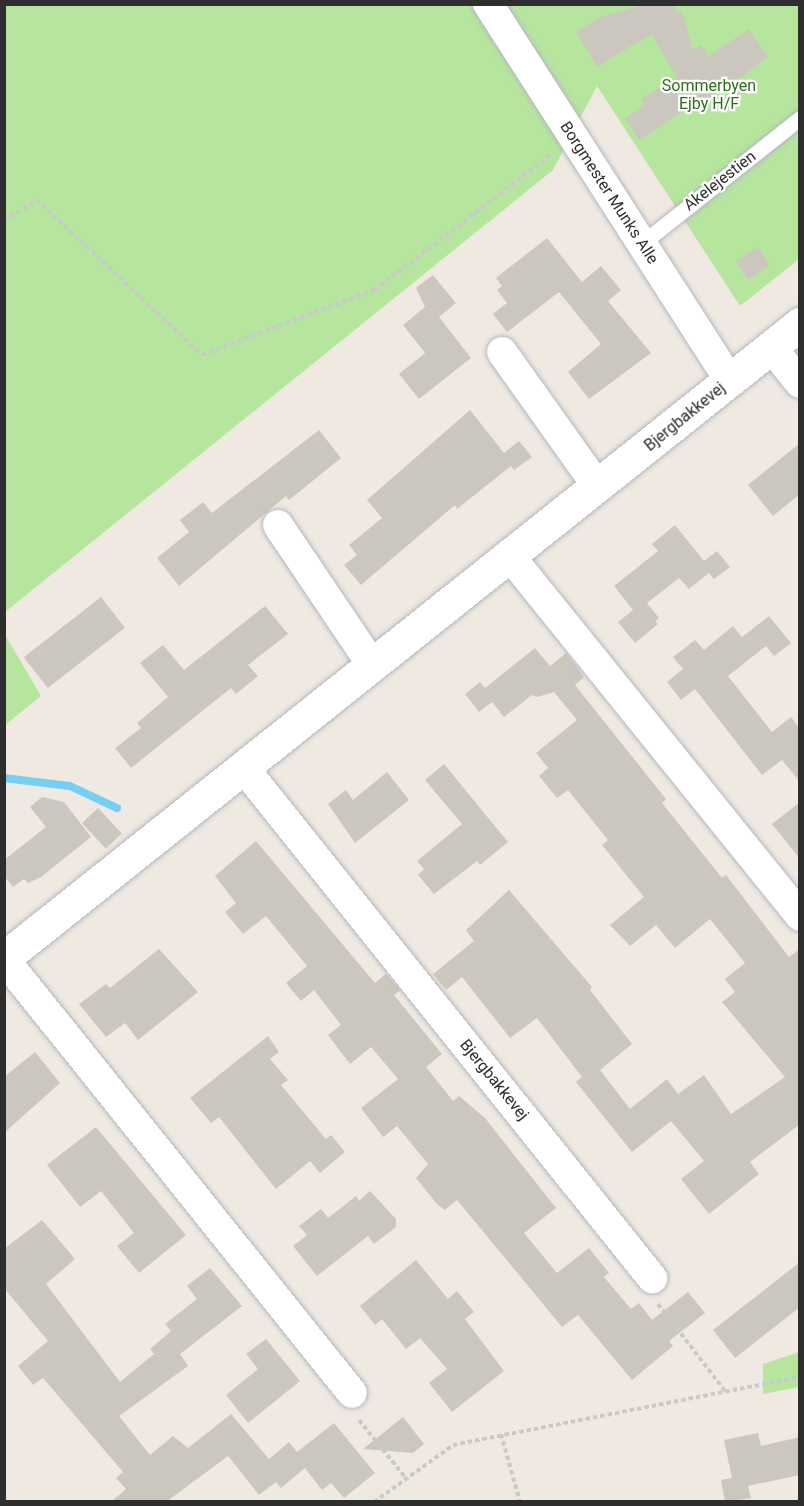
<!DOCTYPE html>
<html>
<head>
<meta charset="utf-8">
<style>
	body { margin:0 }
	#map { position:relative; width:804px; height:1506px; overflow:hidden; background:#efe9e1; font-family:Roboto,sans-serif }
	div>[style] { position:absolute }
	.green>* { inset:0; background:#b6e59e }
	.stream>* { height:8px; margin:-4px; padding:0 4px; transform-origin:4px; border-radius:4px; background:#75cff0 }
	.building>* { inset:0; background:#cbc7bf; transform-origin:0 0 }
	.path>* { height:4px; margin-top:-2px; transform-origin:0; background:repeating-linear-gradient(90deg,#c9c9c9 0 4.5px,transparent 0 7.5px) }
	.roads { filter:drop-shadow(0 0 2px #b4b7c1) drop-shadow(0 0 2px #b4b7c1) }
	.service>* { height:15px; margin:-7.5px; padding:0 7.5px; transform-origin:7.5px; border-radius:7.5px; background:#fff }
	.minor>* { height:30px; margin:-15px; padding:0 15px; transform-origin:15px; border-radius:15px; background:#fff }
	.tertiary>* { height:33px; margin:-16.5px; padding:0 16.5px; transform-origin:16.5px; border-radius:16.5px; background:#fff }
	span { translate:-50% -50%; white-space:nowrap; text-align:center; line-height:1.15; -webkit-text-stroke:4.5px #fff; paint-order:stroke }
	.park-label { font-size:16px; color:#2c6e1b }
	.street-label { font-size:16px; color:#2e2e2e }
	.frame { position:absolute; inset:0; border:6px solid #2e2e2e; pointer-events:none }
</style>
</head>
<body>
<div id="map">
	<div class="green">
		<div style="clip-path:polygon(5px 5px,799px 5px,799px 259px,740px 306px,597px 86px,553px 170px,5px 612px)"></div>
		<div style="clip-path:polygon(4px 633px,41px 696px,5px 725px,4px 725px)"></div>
		<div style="clip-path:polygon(799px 1352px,799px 1387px,763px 1394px,763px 1364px)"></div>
	</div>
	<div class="stream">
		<div style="left:4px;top:778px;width:66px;rotate:6.9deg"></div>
		<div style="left:70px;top:786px;width:52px;rotate:25.1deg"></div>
	</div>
	<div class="building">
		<div style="clip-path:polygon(646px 4px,673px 4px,677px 13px,682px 11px,693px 50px,701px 45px,708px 56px,749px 29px,768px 57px,701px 107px,698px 101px,639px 140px,625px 118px,645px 105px,641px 99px,677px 77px,651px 34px,597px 67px,576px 32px,601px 17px)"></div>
		<div style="clip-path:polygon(547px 238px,582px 282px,601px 266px,621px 290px,608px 301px,651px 353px,589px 399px,568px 372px,601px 344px,559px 292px,507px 332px,493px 314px,507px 303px,497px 290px,502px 286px,496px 278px)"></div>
		<div style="left:758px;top:247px;width:22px;height:26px;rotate:58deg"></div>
		<div style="clip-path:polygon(433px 275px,456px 303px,439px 317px,471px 358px,419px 399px,399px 374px,425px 353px,403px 325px,425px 307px,416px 288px)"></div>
		<div style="clip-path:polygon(470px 410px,504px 453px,519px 441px,532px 457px,514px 470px,511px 466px,457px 509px,455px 505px,361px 585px,344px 565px,357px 555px,349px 545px,382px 518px,367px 500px)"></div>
		<div style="clip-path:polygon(319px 430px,341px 458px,289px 500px,286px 496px,179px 586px,157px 558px,189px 532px,180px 520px,203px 502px,212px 513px)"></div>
		<div style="clip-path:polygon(800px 443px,800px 494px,773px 516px,748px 485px)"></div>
		<div style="clip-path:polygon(675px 525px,704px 561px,717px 551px,730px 567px,714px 579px,709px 573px,689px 589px,679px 578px,647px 603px,659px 618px,655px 621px,658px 624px,635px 643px,618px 622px,633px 610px,614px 586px,658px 551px,652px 544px)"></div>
		<div style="left:101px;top:597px;width:39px;height:98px;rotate:52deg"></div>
		<div style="clip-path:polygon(265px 606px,288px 634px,248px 665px,258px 676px,236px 694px,231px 688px,131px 768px,115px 748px,141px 728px,137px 723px,168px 697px,140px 663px,163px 645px,184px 670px)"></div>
		<div style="clip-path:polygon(769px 616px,791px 643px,774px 656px,766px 646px,728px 676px,772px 732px,791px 717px,800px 729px,800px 782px,782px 760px,762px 775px,695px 689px,681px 700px,667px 682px,683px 669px,673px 657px,695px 640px,704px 650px,733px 626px,742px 637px)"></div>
		<div style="clip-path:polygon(535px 648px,550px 666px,566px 653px,584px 677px,575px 685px,666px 799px,662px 803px,722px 878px,726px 875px,789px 957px,800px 949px,800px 1124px,750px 1162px,759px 1174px,709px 1214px,681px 1179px,704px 1161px,671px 1121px,632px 1152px,576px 1082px,582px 1077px,537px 1018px,510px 1038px,462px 977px,446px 990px,433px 974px,474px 941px,466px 930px,509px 890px,592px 987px,590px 990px,632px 1044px,600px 1070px,630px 1109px,667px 1079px,678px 1094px,704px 1075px,731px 1114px,785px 1077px,722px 1002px,735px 992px,725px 979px,745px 963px,710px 919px,675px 948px,656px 925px,630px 946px,610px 925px,644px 897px,602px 845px,608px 840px,568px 790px,557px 798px,539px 776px,548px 768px,536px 753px,577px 720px,554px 692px,537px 697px,532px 695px,504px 717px,492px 702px,479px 712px,465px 694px,480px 682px,485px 688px)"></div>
		<div style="clip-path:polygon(444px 764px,508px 842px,480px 865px,477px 861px,434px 894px,418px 875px,424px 869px,417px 861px,462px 824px,425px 780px)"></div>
		<div style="clip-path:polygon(387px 772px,409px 800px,355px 843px,328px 804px,346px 790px,353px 800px)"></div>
		<div style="clip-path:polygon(42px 797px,64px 802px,91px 837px,41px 877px,28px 883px,24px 879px,13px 887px,4px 876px,4px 860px,46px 827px,30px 807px)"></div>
		<div style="clip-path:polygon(800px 802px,800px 859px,772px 824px)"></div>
		<div style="left:98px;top:808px;width:35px;height:22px;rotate:47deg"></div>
		<div style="clip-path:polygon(256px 841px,375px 983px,386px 974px,400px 990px,394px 995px,442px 1054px,426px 1067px,453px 1101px,459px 1096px,485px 1118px,556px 1208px,524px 1233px,557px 1273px,589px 1248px,609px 1273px,604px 1277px,631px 1309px,639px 1303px,652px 1320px,688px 1292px,705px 1313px,669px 1341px,673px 1346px,632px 1380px,578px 1315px,562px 1327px,457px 1200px,445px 1210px,437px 1204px,416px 1178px,428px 1164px,397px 1126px,383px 1137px,361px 1108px,398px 1079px,371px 1047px,350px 1064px,328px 1035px,341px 1025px,314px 990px,301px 1001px,286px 983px,307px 966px,266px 916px,243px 934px,225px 912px,236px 903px,215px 876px)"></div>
		<div style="clip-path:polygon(159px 949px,198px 992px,138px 1040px,125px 1023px,106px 1037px,79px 1004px,106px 984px,110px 988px)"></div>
		<div style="clip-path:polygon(268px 1036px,279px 1052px,270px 1059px,288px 1080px,281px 1085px,326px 1139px,331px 1135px,345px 1152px,320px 1173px,310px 1161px,276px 1189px,219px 1117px,211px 1123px,190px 1098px)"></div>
		<div style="clip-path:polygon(35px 1052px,60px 1083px,4px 1133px,4px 1077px)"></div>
		<div style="clip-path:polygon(96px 1127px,186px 1235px,139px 1273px,117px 1246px,134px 1233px,101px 1191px,80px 1207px,47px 1165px)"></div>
		<div style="clip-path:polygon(370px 1191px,396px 1219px,396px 1227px,374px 1244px,368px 1236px,317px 1276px,293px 1246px,307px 1235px,299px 1226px,321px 1209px,328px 1218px,356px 1196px,359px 1201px)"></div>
		<div style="clip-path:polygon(42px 1220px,75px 1259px,46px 1284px,120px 1382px,154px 1354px,150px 1349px,171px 1331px,165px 1324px,197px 1299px,187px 1286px,210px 1268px,242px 1306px,180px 1354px,188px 1366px,119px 1416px,150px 1455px,173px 1436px,188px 1448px,231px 1414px,269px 1459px,289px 1442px,297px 1452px,334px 1423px,375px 1473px,344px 1498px,331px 1483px,322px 1490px,305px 1468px,281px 1488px,276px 1482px,259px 1495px,228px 1456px,166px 1502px,111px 1502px,126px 1489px,116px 1478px,123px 1472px,43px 1378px,33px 1385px,18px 1366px,48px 1341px,4px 1288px,4px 1249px)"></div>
		<div style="clip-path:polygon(416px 1260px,448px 1299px,457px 1291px,474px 1312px,465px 1319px,504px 1371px,452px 1412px,429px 1383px,447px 1369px,420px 1338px,406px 1349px,382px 1319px,375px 1325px,360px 1306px)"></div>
		<div style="clip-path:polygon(800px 1262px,800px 1307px,735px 1358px,713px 1330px)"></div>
		<div style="clip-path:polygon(266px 1339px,300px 1381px,248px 1423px,226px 1395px,258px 1369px,246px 1354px)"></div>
		<div style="clip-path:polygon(403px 1417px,424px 1444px,413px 1453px,363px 1449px)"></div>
		<div style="clip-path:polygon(758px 1433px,761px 1446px,800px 1437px,800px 1475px,748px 1486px,751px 1498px,725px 1502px,721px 1480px,732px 1478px,724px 1440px)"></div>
	</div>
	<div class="path">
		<div style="left:4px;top:221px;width:39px;rotate:-32deg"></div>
		<div style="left:37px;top:200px;width:226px;rotate:43.2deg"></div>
		<div style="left:202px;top:355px;width:184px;rotate:-20.7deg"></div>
		<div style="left:374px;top:290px;width:225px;rotate:-37.4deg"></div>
		<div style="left:658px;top:1304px;width:110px;rotate:52.4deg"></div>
		<div style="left:359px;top:1420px;width:73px;rotate:51.1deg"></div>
		<div style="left:501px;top:1434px;width:71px;rotate:74.4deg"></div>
		<div style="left:374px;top:1502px;width:97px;rotate:-35.8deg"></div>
		<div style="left:453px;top:1445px;width:354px;rotate:-11.1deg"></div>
	</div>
	<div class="roads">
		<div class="service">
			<div style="left:641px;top:244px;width:203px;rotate:-38.4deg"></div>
		</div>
		<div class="minor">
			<div style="left:488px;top:4px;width:448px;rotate:57.3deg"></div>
			<div style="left:771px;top:347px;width:46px;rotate:51.1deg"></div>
			<div style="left:502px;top:352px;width:166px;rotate:54.6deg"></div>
			<div style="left:278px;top:525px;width:169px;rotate:56.1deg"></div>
			<div style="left:509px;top:555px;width:464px;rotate:51.1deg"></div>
			<div style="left:243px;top:767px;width:655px;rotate:51.33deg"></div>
			<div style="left:4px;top:959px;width:556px;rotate:51.28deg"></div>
		</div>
		<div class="tertiary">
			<div style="left:4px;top:958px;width:1018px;rotate:-38.54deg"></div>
		</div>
	</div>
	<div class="park-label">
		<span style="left:709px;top:95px">Sommerbyen<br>Ejby H/F</span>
	</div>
	<div class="street-label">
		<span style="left:720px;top:181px;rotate:-38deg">Akelejestien</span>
		<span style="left:609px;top:193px;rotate:57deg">Borgmester Munks Alle</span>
		<span style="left:685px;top:417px;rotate:-39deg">Bjergbakkevej</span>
		<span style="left:494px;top:1080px;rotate:51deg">Bjergbakkevej</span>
	</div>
	<div class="frame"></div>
</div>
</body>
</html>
